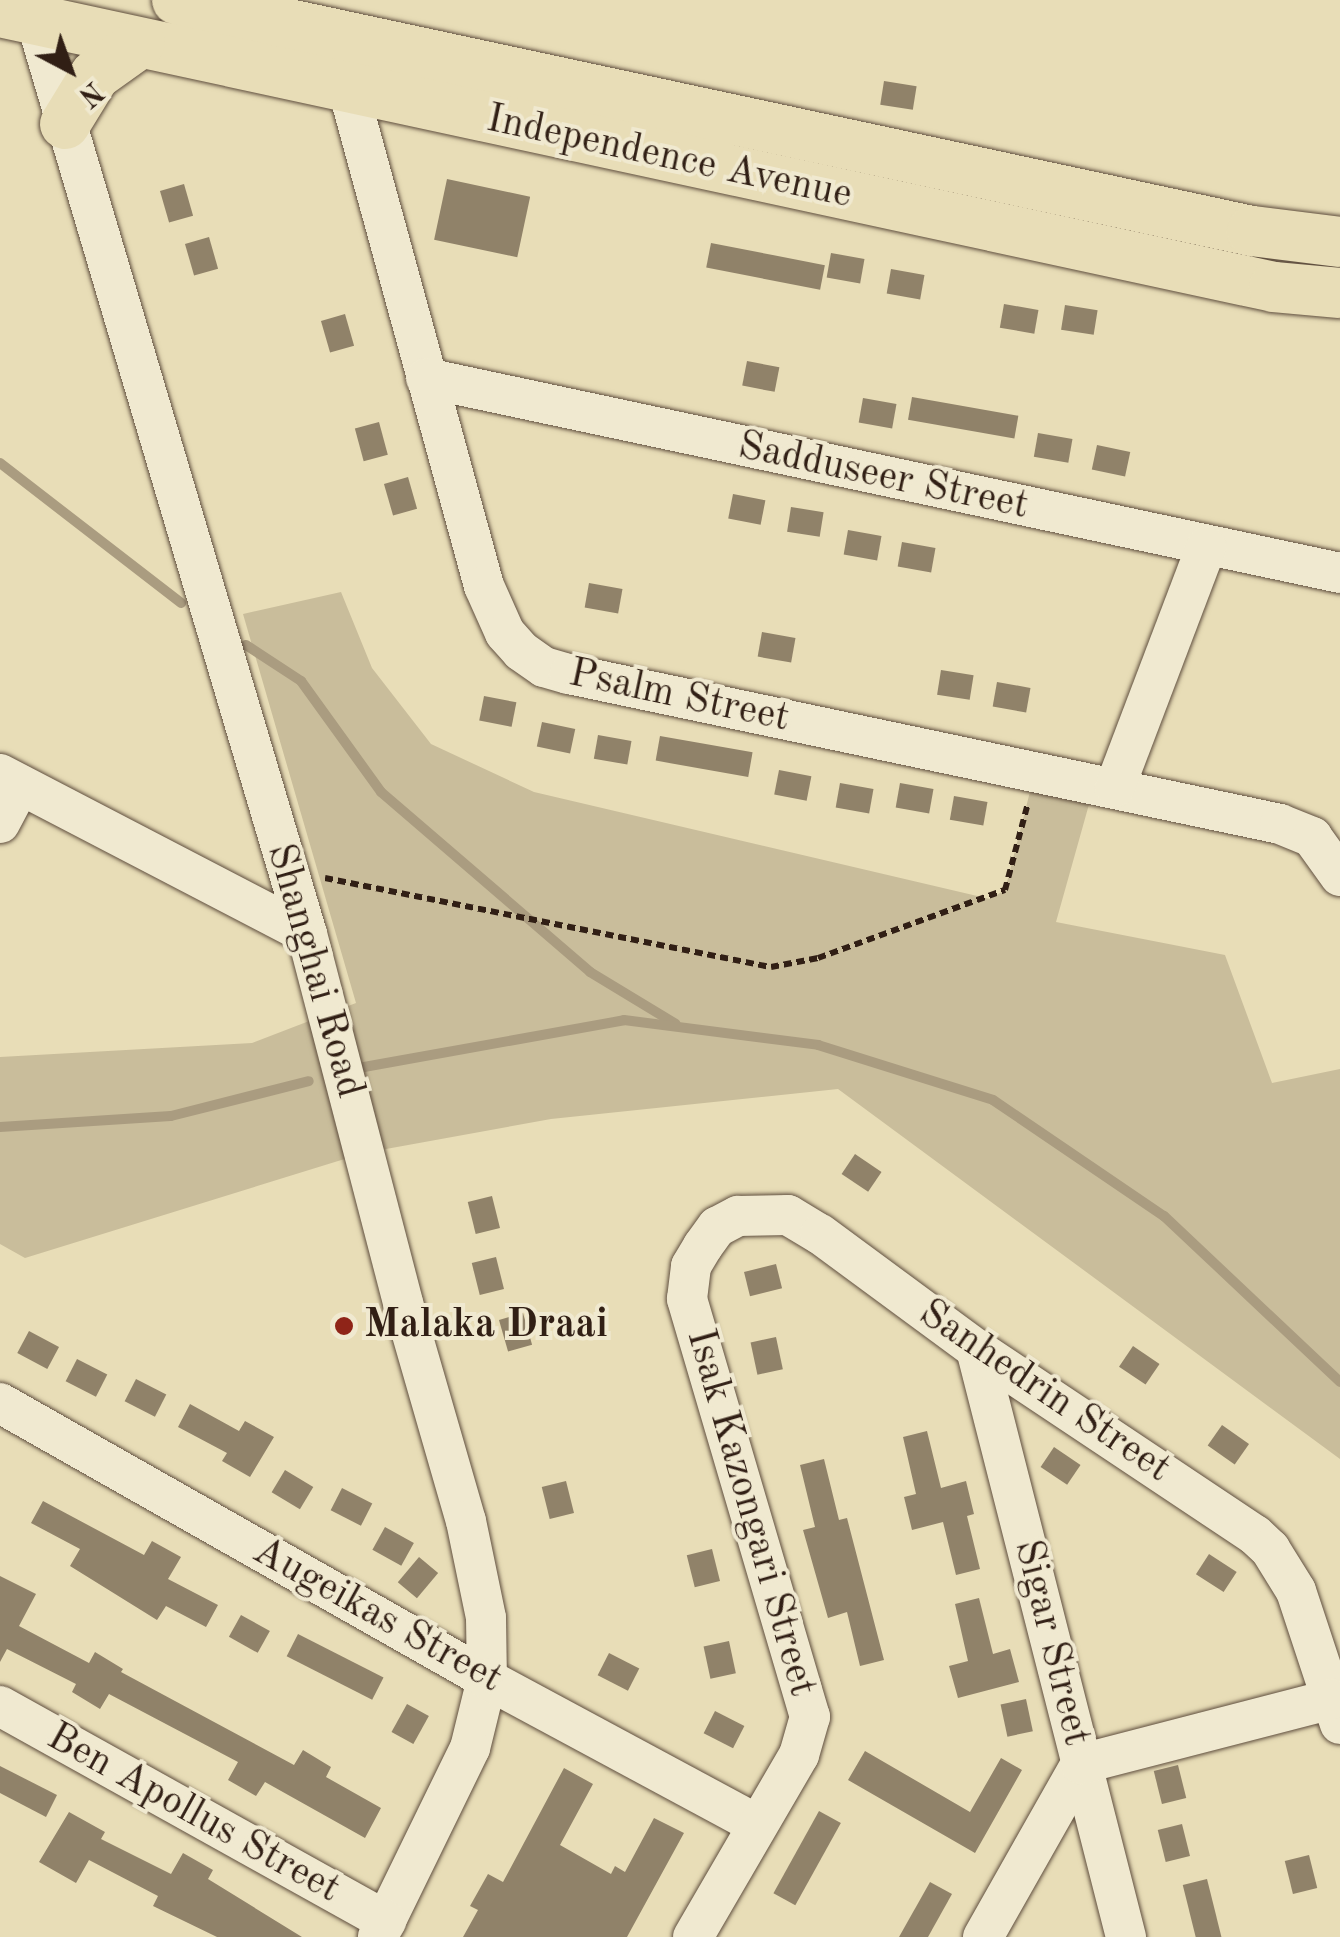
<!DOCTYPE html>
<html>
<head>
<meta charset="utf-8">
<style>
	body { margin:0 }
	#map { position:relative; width:1340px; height:1937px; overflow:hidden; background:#e8ddb7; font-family:"Old Standard TT",serif }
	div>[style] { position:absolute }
	.green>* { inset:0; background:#c9bd9b }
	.stream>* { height:10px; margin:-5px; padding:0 5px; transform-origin:5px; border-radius:5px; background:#aa9c80 }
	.building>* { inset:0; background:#908269; transform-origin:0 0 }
	.path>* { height:6px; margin-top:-3px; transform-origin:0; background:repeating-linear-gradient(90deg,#311f15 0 8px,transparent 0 13px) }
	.roads { filter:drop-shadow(0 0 2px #5f4e3e) drop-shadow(0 0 2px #5f4e3e) }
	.minor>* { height:40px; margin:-20px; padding:0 20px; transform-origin:20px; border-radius:20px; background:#f0e9d0 }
	.major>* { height:50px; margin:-25px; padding:0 25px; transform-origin:25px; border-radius:25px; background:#e8ddb7 }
	.dots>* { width:28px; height:28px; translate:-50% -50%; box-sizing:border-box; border:5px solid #f0e9d0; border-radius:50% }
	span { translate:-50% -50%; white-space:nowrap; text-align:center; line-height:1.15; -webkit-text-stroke:8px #f0e9d0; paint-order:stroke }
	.street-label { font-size:40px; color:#311f15 }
	.poi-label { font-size:40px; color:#311f15; font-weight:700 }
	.left { translate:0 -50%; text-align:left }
	.north { position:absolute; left:20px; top:20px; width:100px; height:100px; -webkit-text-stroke:8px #f0e9d0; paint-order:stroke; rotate:139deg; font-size:28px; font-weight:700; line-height:40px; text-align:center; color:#311f15 }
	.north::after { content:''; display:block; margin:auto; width:35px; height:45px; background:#311f15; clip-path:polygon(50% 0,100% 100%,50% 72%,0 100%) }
</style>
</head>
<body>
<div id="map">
	<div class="green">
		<div style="clip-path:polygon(341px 592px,372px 668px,431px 744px,534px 792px,990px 899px,1005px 890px,1035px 772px,1095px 783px,1056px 922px,1225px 955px,1272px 1083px,1340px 1069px,1340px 1459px,838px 1089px,551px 1119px,364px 1153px,25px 1258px,0 1244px,0 1057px,252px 1043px,356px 1003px,243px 614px)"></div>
	</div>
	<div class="stream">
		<div style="left:0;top:463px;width:229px;rotate:37.7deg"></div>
		<div style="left:246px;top:645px;width:66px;rotate:33.2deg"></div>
		<div style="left:301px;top:681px;width:137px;rotate:54.2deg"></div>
		<div style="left:381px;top:792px;width:276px;rotate:40.7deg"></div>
		<div style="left:590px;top:972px;width:100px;rotate:31.2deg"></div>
		<div style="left:364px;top:1067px;width:264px;rotate:-10.2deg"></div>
		<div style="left:624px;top:1020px;width:196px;rotate:7.3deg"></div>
		<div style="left:818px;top:1045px;width:183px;rotate:17.4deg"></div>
		<div style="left:993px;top:1100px;width:207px;rotate:34.2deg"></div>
		<div style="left:1164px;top:1216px;width:242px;rotate:43.3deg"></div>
		<div style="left:0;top:1127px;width:171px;rotate:-3.7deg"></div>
		<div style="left:171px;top:1116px;width:142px;rotate:-14.2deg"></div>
	</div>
	<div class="building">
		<div style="left:884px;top:81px;width:33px;height:24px;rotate:9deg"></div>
		<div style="left:447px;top:179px;width:85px;height:62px;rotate:12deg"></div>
		<div style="left:184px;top:184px;width:33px;height:25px;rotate:74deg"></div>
		<div style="left:209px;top:237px;width:33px;height:25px;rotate:74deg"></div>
		<div style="left:711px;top:243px;width:116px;height:25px;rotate:11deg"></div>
		<div style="left:831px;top:253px;width:34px;height:25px;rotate:10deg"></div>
		<div style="left:891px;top:269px;width:34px;height:25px;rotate:10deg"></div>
		<div style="left:1004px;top:304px;width:35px;height:24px;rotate:10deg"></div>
		<div style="left:1065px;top:305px;width:33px;height:25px;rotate:9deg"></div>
		<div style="left:345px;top:314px;width:33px;height:25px;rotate:74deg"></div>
		<div style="left:747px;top:361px;width:33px;height:25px;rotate:11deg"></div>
		<div style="left:912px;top:397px;width:108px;height:23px;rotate:10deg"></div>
		<div style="left:863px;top:398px;width:34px;height:25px;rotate:10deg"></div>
		<div style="left:379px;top:422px;width:34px;height:25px;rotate:75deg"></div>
		<div style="left:1038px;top:433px;width:35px;height:24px;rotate:10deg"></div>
		<div style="left:1097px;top:445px;width:34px;height:25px;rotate:12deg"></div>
		<div style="left:408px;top:477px;width:33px;height:25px;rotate:74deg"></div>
		<div style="left:733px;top:494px;width:33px;height:25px;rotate:11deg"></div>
		<div style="left:791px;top:507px;width:33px;height:25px;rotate:9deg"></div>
		<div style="left:848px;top:530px;width:34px;height:25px;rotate:10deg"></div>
		<div style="left:902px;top:542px;width:34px;height:25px;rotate:10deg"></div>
		<div style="left:589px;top:583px;width:34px;height:25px;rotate:10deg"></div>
		<div style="left:762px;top:632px;width:34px;height:25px;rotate:10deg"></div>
		<div style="left:941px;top:670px;width:33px;height:25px;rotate:9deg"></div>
		<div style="left:997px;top:682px;width:34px;height:25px;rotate:10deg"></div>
		<div style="left:484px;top:696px;width:33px;height:25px;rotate:11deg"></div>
		<div style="left:542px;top:722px;width:34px;height:25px;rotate:12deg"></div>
		<div style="left:598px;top:735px;width:34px;height:24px;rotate:10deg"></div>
		<div style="left:660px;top:736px;width:94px;height:25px;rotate:10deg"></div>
		<div style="left:779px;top:770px;width:33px;height:25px;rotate:11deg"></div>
		<div style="left:840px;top:783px;width:34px;height:25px;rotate:10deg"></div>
		<div style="left:900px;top:783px;width:34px;height:25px;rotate:10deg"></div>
		<div style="left:954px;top:796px;width:34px;height:24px;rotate:10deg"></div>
		<div style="left:855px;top:1154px;width:32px;height:24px;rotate:34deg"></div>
		<div style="left:492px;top:1196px;width:33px;height:25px;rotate:76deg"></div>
		<div style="left:496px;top:1257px;width:33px;height:25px;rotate:76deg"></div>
		<div style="left:776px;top:1264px;width:25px;height:33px;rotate:76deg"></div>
		<div style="left:523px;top:1313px;width:33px;height:25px;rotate:74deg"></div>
		<div style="left:29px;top:1331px;width:34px;height:25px;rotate:28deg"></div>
		<div style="left:776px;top:1337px;width:33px;height:26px;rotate:78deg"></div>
		<div style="left:1133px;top:1346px;width:32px;height:25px;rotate:34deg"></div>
		<div style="left:77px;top:1359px;width:34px;height:25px;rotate:27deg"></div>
		<div style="left:136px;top:1379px;width:34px;height:25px;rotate:27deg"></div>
		<div style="clip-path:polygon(190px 1404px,239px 1431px,245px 1421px,274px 1437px,250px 1477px,222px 1461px,227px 1453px,178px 1427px)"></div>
		<div style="left:1222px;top:1425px;width:33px;height:25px;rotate:35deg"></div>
		<div style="clip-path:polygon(927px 1431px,941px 1488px,966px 1481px,974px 1514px,967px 1516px,980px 1569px,956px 1575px,943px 1522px,912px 1530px,904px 1497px,916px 1494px,903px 1437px)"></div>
		<div style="left:1054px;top:1447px;width:32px;height:24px;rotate:34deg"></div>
		<div style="clip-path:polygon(824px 1459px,839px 1520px,847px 1518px,884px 1660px,860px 1666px,847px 1612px,828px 1618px,803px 1530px,815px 1527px,800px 1465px)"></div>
		<div style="left:285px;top:1470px;width:33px;height:26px;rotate:31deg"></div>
		<div style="left:566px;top:1481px;width:33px;height:25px;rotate:76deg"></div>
		<div style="left:342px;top:1488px;width:34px;height:25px;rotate:27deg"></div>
		<div style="clip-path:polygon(43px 1501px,144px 1555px,152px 1541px,181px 1557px,168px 1579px,218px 1605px,206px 1627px,166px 1606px,157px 1620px,70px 1566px,80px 1549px,31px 1523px)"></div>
		<div style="left:385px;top:1527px;width:33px;height:26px;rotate:29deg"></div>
		<div style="left:712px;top:1549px;width:33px;height:26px;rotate:76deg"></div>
		<div style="left:1209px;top:1554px;width:33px;height:24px;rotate:33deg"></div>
		<div style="left:419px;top:1557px;width:25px;height:33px;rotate:40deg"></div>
		<div style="clip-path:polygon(0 1576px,36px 1594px,19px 1626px,89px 1663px,95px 1652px,123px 1669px,121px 1672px,294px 1765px,303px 1750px,331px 1767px,326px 1777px,381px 1808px,365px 1838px,265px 1782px,256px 1796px,228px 1780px,238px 1762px,109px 1694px,100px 1709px,72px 1692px,76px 1684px,7px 1649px,0 1662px)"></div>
		<div style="clip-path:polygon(979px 1598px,993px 1654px,1010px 1649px,1019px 1682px,958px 1698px,949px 1666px,968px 1661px,955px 1604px)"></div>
		<div style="left:241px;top:1615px;width:33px;height:25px;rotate:29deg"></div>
		<div style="left:298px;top:1634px;width:96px;height:25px;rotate:27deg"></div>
		<div style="left:729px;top:1641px;width:33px;height:26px;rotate:78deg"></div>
		<div style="left:609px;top:1653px;width:34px;height:25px;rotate:27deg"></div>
		<div style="left:1026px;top:1699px;width:33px;height:26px;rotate:78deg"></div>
		<div style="left:407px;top:1704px;width:25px;height:32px;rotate:29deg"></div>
		<div style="left:715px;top:1711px;width:33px;height:25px;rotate:27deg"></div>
		<div style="clip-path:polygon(865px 1751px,970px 1812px,1001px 1758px,1022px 1770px,975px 1853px,848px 1780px)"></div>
		<div style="left:1178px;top:1765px;width:34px;height:25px;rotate:76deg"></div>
		<div style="clip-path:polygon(0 1766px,57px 1795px,46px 1817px,0 1793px)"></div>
		<div style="clip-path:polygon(564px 1768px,593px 1784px,560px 1845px,611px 1874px,615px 1866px,625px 1872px,654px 1818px,684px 1833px,627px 1937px,463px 1937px,478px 1910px,470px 1906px,488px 1874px,503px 1882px)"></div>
		<div style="left:819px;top:1811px;width:25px;height:94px;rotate:29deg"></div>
		<div style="clip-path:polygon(69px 1812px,105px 1832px,101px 1839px,171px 1874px,183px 1853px,213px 1870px,208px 1879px,302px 1937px,217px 1937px,153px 1906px,158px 1896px,89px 1860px,76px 1883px,39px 1862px)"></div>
		<div style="left:1182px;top:1824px;width:33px;height:25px;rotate:76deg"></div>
		<div style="left:1309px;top:1855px;width:34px;height:25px;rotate:76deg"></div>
		<div style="left:1207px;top:1879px;width:60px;height:25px;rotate:76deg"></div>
		<div style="clip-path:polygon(930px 1882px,952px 1894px,928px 1937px,899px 1937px)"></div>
	</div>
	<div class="path">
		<div style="left:325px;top:878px;width:455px;rotate:11.3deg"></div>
		<div style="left:771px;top:967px;width:48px;rotate:-10.8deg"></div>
		<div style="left:818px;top:958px;width:199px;rotate:-20deg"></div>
		<div style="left:1005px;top:890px;width:90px;rotate:-75.2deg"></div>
	</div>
	<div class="roads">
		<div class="minor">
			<div style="left:30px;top:0;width:974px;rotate:73.48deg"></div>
			<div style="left:307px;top:934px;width:381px;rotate:75.4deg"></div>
			<div style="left:403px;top:1303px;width:227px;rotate:73.9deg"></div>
			<div style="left:466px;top:1521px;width:99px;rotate:78.3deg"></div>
			<div style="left:486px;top:1618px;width:61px;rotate:89.1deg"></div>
			<div style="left:487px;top:1679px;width:71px;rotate:103.8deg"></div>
			<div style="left:470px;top:1748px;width:210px;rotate:116deg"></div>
			<div style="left:348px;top:89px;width:515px;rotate:74.7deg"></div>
			<div style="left:484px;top:586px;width:51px;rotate:65.9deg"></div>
			<div style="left:505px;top:633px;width:24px;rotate:48deg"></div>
			<div style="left:521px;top:651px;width:28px;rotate:35deg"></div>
			<div style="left:544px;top:667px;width:26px;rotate:16deg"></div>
			<div style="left:569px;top:674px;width:727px;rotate:11.91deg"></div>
			<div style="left:1280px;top:824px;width:35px;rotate:22deg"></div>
			<div style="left:1312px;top:837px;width:48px;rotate:54.3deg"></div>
			<div style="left:426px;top:378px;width:935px;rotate:12.04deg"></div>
			<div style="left:0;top:774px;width:346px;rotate:27.5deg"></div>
			<div style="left:1115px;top:787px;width:257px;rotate:-69.2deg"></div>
			<div style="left:0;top:823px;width:43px;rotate:-62.2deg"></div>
			<div style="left:976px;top:1349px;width:607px;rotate:75.69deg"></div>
			<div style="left:0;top:1403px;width:560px;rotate:29.54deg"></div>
			<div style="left:487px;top:1679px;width:306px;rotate:28.3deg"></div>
			<div style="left:0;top:1706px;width:442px;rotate:29.1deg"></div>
			<div style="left:693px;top:1937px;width:211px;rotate:-59.8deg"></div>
			<div style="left:799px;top:1755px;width:40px;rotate:-74deg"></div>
			<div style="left:810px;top:1717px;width:436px;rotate:-106.4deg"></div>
			<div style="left:687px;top:1299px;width:33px;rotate:-83deg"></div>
			<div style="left:691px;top:1266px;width:23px;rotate:-59deg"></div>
			<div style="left:703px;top:1246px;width:24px;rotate:-54deg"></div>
			<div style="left:717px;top:1227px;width:24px;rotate:-28deg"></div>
			<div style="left:738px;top:1216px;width:50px;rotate:-1.1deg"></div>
			<div style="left:788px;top:1215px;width:37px;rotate:31deg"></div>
			<div style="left:820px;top:1234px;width:194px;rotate:36.4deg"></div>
			<div style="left:976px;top:1349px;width:335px;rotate:33.7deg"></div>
			<div style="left:1255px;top:1535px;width:21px;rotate:43deg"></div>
			<div style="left:1270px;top:1549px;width:49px;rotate:58.2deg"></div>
			<div style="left:1296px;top:1591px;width:140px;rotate:71.7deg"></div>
			<div style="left:983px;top:1937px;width:199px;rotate:-60.5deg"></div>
			<div style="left:1081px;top:1764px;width:259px;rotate:-14.5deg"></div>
		</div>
		<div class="major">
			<div style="left:177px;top:0;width:1100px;rotate:12.13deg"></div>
			<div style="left:1252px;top:231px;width:89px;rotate:7.1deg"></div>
			<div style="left:0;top:12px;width:1303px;rotate:12.18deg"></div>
			<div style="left:1274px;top:287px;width:66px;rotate:5.2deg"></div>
			<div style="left:65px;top:124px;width:57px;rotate:-58.5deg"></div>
			<div style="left:95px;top:75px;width:55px;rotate:-35.4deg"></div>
		</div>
	</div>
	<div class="dots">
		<div style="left:344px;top:1326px;background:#8f2418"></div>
	</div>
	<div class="street-label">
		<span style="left:669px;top:158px;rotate:12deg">Independence Avenue</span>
		<span style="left:883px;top:477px;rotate:12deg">Sadduseer Street</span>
		<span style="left:679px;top:697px;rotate:12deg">Psalm Street</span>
		<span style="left:314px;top:971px;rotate:74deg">Shanghai Road</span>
		<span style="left:1044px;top:1392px;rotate:34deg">Sanhedrin Street</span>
		<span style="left:750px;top:1513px;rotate:74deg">Isak Kazongari Street</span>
		<span style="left:377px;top:1616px;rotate:29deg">Augeikas Street</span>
		<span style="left:1051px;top:1643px;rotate:76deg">Sigar Street</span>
		<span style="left:193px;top:1814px;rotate:29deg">Ben Apollus Street</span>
	</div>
	<div class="poi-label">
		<span class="left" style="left:364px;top:1326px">Malaka Draai</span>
	</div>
	<div class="north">N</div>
</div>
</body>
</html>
